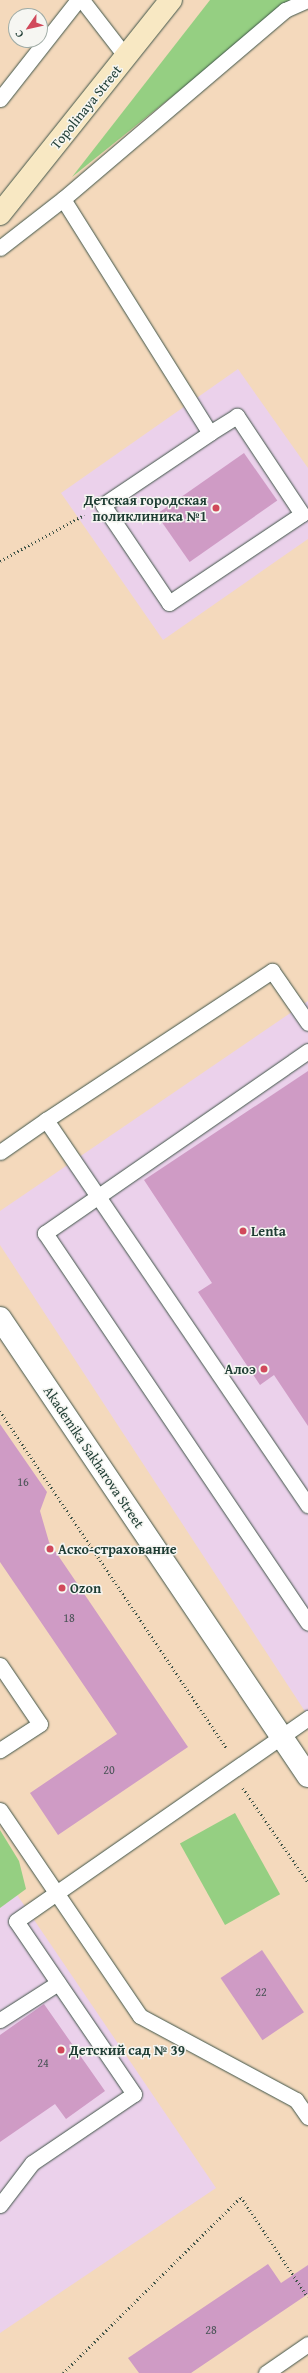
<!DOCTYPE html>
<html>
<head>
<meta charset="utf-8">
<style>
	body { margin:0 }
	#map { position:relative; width:308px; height:2373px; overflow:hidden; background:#f4d9bc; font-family:"Gentium Book Plus",serif }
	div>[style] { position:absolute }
	.built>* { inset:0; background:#ebd1eb }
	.green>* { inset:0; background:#95cf82; transform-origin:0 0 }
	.building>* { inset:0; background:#cf9bc5; transform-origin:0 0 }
	.path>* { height:2.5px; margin-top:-1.25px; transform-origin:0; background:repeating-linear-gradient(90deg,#3f5448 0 1px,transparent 0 4px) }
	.roads { filter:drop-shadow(0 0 1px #3f5448) drop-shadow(0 0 1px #3f5448) }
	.service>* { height:15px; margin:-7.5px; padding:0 7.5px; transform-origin:7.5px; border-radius:7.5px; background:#fff }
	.minor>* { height:22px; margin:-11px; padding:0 11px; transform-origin:11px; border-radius:11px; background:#fff }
	.secondary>* { height:22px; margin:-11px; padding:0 11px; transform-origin:11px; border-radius:11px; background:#f8e8c3 }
	.dots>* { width:11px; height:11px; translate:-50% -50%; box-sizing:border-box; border:2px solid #f6f6f2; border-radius:50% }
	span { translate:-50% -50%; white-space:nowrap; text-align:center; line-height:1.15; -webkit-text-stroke:3px #f6f6f2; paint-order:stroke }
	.number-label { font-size:12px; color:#4b5458 }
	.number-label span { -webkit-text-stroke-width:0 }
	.street-label { font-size:14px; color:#1f3d34 }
	.poi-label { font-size:14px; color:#1f3d34; font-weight:700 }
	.right { translate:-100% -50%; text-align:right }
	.left { translate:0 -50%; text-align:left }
	.north { position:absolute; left:8px; top:8px; width:40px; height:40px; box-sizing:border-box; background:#f6f6f2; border:1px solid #a0aca6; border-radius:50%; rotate:236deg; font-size:11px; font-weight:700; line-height:16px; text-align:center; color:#1f3d34 }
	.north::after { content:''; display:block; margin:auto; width:14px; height:18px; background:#d1495b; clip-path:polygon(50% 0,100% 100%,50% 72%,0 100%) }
</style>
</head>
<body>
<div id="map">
	<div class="built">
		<div style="clip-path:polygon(238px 369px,308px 468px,308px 539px,163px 640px,61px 493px)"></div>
		<div style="clip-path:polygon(308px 1001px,308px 1716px,0 1245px,0 1211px)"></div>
		<div style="clip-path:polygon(7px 1880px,216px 2188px,0 2333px,0 1885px)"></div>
	</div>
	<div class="green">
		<div style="clip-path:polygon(210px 0,292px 0,72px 177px)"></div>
		<div style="left:235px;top:1813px;width:93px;height:63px;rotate:61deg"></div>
		<div style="clip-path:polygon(0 1830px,19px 1861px,26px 1889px,0 1908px)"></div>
	</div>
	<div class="building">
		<div style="left:244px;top:453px;width:58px;height:107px;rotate:55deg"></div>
		<div style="clip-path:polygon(308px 1071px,308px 1426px,274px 1375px,260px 1385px,198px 1292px,212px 1283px,144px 1180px)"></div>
		<div style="clip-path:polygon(0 1424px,47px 1492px,40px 1511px,49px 1542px,188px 1747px,58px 1835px,30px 1793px,117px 1734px,0 1562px)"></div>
		<div style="left:262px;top:1950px;width:75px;height:50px;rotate:56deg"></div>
		<div style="clip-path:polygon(44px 2004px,105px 2091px,66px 2119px,55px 2104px,0 2142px,0 2035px)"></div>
		<div style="clip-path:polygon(268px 2264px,281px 2283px,308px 2265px,308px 2294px,191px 2373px,139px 2373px,128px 2358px)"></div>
	</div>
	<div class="path">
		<div style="left:0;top:561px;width:96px;rotate:-28.7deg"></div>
		<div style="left:0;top:1411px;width:407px;rotate:56.1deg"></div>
		<div style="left:243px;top:1788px;width:114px;rotate:55.3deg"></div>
		<div style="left:63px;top:2373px;width:250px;rotate:-44.7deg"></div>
		<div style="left:241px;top:2197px;width:120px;rotate:56.2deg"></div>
	</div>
	<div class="roads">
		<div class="service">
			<div style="left:82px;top:0;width:72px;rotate:52.3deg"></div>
			<div style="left:0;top:99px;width:126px;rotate:-51.8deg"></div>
			<div style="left:63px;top:199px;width:276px;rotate:57.9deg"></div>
			<div style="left:210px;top:433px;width:129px;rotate:146.1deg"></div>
			<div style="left:103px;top:505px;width:118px;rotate:56deg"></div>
			<div style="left:169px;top:603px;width:160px;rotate:-33.8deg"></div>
			<div style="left:302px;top:514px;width:118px;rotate:-123.6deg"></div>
			<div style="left:237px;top:416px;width:32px;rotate:148deg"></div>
			<div style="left:0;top:248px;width:80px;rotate:-37.9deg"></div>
			<div style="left:63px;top:199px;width:292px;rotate:-40.4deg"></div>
			<div style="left:285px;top:10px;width:24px;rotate:-24deg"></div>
			<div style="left:308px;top:1051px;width:320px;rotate:145.3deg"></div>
			<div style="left:45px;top:1233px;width:470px;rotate:56deg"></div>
			<div style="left:46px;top:1120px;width:271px;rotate:-33.4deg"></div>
			<div style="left:272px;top:971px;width:63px;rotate:55.3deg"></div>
			<div style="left:0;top:1152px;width:56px;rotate:-34.8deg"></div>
			<div style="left:46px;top:1120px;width:466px;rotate:55.8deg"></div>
			<div style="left:0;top:1665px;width:71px;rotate:55.9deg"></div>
			<div style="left:40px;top:1724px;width:48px;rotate:147deg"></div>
			<div style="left:0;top:1810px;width:249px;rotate:55.8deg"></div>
			<div style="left:140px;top:2016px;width:177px;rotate:28.3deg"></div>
			<div style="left:296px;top:2100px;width:21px;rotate:55deg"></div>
			<div style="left:0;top:2020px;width:69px;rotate:-32.5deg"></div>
			<div style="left:0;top:2205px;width:53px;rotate:-52.7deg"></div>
			<div style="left:32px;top:2163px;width:123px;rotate:-34.1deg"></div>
			<div style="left:134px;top:2094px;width:209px;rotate:-124.3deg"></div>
			<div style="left:16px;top:1921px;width:356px;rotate:-34.8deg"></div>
			<div style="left:266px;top:2373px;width:51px;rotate:-34.6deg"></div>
		</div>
		<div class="minor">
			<div style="left:0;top:1318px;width:552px;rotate:56.08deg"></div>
		</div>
		<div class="secondary">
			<div style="left:0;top:214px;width:274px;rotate:-51.4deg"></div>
		</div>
	</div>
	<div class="dots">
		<div style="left:216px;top:508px;background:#d1495b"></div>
		<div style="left:243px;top:1231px;background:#d1495b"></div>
		<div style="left:264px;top:1369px;background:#d1495b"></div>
		<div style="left:50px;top:1549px;background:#d1495b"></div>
		<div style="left:62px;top:1588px;background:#d1495b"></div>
		<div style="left:61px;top:2050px;background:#d1495b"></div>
	</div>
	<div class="number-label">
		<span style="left:23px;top:1482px">16</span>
		<span style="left:69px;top:1618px">18</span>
		<span style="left:109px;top:1770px">20</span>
		<span style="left:261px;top:1992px">22</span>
		<span style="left:43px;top:2063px">24</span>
		<span style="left:211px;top:2330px">28</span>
	</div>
	<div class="street-label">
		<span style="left:86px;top:107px;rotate:-51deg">Topolinaya Street</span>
		<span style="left:94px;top:1457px;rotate:56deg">Akademika Sakharova Street</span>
	</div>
	<div class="poi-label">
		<span class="right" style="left:207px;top:508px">Детская городская<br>поликлиника №1</span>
		<span class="left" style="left:251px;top:1231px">Lenta</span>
		<span class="right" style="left:256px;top:1369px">Алоэ</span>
		<span class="left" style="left:58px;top:1549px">Аско-страхование</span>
		<span class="left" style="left:70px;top:1588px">Ozon</span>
		<span class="left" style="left:69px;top:2050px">Детский сад № 39</span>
	</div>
	<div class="north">С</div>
</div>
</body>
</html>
